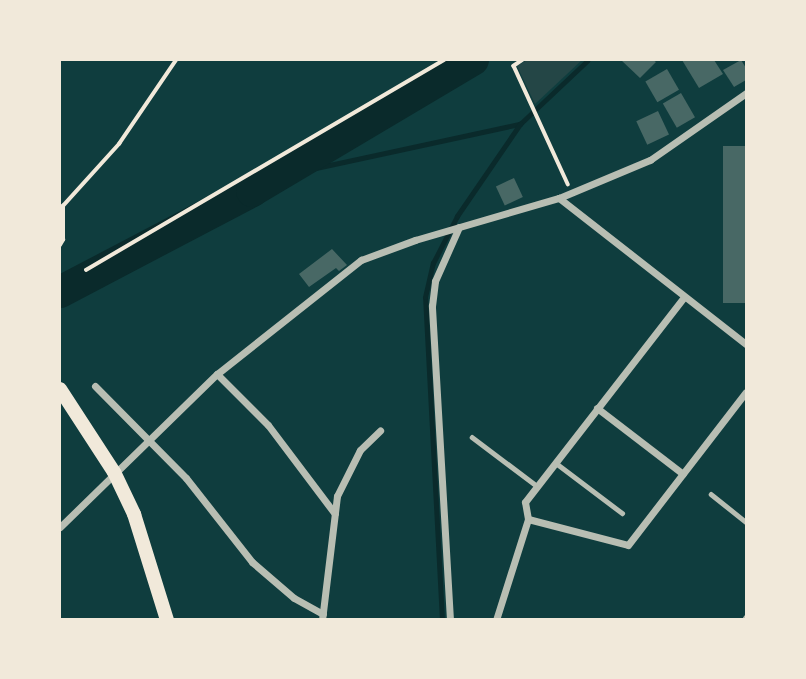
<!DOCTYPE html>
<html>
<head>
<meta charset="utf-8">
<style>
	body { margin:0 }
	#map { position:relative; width:806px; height:679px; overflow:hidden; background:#0f3d3e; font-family:"Roboto Serif",serif }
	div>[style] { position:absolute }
	.green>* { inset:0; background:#244646 }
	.stream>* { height:5px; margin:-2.5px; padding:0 2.5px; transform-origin:2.5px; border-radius:2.5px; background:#0a2a2b }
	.river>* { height:32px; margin:-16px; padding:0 16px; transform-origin:16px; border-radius:16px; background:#0a2a2b }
	.building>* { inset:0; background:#486865; transform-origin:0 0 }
	.path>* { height:3.5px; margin:-1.75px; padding:0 1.75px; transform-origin:1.75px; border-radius:1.75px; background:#f1e9da }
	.service>* { height:4.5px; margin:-2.25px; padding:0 2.25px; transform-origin:2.25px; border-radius:2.25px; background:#b8beb3 }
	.minor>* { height:7px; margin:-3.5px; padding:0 3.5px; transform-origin:3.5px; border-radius:3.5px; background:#b8beb3 }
	.primary>* { height:14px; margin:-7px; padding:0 7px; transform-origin:7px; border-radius:7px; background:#f1e9da }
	span { translate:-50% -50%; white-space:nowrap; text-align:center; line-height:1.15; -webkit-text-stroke:5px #f1e9da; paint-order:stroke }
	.frame { position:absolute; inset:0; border:61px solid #f1e9da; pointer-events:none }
</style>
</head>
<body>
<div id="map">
	<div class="green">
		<div style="clip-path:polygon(527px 60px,582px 60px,535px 104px,517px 66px)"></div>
	</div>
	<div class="stream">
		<div style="left:274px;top:177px;width:252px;rotate:-12.2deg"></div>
		<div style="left:520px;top:124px;width:93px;rotate:-43.3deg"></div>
		<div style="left:442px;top:620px;width:323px;rotate:-93deg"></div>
		<div style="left:425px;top:297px;width:35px;rotate:-77deg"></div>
		<div style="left:433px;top:263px;width:53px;rotate:-62.9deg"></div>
		<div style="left:457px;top:216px;width:112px;rotate:-55.6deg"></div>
	</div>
	<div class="river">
		<div style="left:60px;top:292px;width:217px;rotate:-27.7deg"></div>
		<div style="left:252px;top:191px;width:257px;rotate:-30.7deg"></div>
	</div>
	<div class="building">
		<div style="clip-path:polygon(621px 60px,653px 60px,656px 62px,640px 78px)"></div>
		<div style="clip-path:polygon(682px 60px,714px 60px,723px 74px,699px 88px)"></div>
		<div style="clip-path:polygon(741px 60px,746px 68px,746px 80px,734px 87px,723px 70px)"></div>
		<div style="left:667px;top:69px;width:24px;height:25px;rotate:60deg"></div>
		<div style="left:681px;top:93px;width:28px;height:21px;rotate:60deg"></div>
		<div style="left:658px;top:111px;width:26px;height:24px;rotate:65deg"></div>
		<div style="left:723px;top:146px;width:23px;height:157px"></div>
		<div style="left:514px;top:178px;width:21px;height:20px;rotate:65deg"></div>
		<div style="clip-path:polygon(332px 249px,347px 265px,339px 271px,336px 268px,309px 287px,299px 274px)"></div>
	</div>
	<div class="path">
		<div style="left:523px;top:60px;width:11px;rotate:146deg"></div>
		<div style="left:514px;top:66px;width:130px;rotate:65.4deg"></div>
		<div style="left:60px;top:245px;width:6px;rotate:-59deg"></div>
		<div style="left:63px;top:240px;width:34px;rotate:-90deg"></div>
		<div style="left:63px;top:206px;width:84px;rotate:-47.9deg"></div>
		<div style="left:119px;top:144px;width:102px;rotate:-55.8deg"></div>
		<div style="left:86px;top:270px;width:415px;rotate:-30.4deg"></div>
	</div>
	<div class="service">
		<div style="left:472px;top:437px;width:81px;rotate:37deg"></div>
		<div style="left:556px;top:463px;width:83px;rotate:37.1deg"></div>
		<div style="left:711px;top:494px;width:45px;rotate:38.7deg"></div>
	</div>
	<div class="minor">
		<div style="left:559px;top:198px;width:237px;rotate:38deg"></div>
		<div style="left:217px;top:374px;width:72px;rotate:45deg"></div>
		<div style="left:268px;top:425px;width:111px;rotate:53deg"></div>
		<div style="left:95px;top:386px;width:129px;rotate:45.3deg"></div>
		<div style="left:186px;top:478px;width:107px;rotate:51.8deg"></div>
		<div style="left:252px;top:562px;width:55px;rotate:40.6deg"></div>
		<div style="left:294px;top:598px;width:33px;rotate:29deg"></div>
		<div style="left:597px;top:408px;width:108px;rotate:37.5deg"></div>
		<div style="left:528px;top:519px;width:103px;rotate:14.6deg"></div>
		<div style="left:628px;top:545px;width:193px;rotate:-52.4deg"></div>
		<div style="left:60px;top:527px;width:219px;rotate:-44.3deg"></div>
		<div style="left:217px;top:374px;width:184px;rotate:-38.4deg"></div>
		<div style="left:361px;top:260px;width:58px;rotate:-20.3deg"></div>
		<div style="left:415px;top:240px;width:150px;rotate:-16.3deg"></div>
		<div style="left:559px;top:198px;width:99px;rotate:-22.7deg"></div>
		<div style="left:650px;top:160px;width:117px;rotate:-34.9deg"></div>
		<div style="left:322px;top:620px;width:125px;rotate:-83.1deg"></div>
		<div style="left:337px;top:496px;width:51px;rotate:-63.4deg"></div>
		<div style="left:360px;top:450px;width:28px;rotate:-44deg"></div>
		<div style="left:450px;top:620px;width:315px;rotate:-93.3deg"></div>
		<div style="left:432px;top:306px;width:25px;rotate:-83deg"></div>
		<div style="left:435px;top:281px;width:59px;rotate:-66deg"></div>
		<div style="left:496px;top:620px;width:106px;rotate:-72.4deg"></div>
		<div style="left:528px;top:519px;width:17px;rotate:-100deg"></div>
		<div style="left:525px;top:502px;width:259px;rotate:-52.2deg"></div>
		<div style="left:745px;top:620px;width:2px;rotate:-63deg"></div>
	</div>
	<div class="primary">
		<div style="left:60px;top:389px;width:99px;rotate:57deg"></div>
		<div style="left:114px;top:472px;width:47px;rotate:64.5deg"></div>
		<div style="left:134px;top:514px;width:111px;rotate:72.7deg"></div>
	</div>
	<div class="frame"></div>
</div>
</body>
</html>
